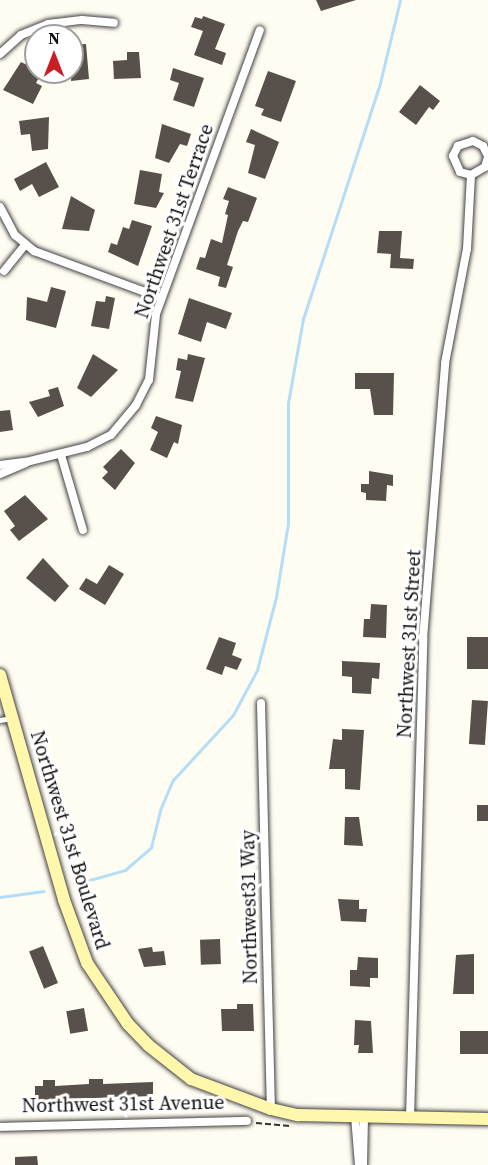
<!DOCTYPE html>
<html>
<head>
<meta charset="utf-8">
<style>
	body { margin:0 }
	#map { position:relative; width:488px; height:1165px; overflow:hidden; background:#fffcf1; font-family:"Source Serif 4",serif }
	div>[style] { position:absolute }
	.stream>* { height:3px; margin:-1.5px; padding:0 1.5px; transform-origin:1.5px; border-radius:1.5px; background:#b2def9 }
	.building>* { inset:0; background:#58504a; transform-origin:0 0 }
	.path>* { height:1.5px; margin-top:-0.75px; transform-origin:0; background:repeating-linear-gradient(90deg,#313131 0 6px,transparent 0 9px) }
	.roads { filter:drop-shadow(0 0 2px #424242) drop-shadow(0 0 2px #424242) }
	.lane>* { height:4.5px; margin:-2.25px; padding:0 2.25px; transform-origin:2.25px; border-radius:2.25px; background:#fff }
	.street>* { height:8px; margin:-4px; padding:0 4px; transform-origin:4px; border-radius:4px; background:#fff }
	.secondary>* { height:12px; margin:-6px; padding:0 6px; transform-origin:6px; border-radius:6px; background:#fff7ac }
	span { translate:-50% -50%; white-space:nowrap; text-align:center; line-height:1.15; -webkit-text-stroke:6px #fff; paint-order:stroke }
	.street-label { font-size:20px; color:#0f0f0f }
	.north { position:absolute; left:24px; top:24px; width:60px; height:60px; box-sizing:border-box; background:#fff; border:2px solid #9f9f9f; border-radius:50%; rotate:0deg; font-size:16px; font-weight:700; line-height:24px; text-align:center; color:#0f0f0f }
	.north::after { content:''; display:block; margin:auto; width:21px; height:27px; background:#c71f24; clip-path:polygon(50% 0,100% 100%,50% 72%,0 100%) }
</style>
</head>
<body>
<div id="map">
	<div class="stream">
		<div style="left:86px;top:881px;width:41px;rotate:-15.8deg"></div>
		<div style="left:125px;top:870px;width:35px;rotate:-41deg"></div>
		<div style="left:151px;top:847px;width:38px;rotate:-76deg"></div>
		<div style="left:160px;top:810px;width:33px;rotate:-67deg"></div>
		<div style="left:173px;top:780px;width:88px;rotate:-47.3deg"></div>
		<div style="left:233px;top:715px;width:51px;rotate:-61.9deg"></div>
		<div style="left:257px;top:670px;width:75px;rotate:-75.4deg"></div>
		<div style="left:276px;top:597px;width:75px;rotate:-80.8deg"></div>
		<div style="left:288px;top:523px;width:120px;rotate:-90deg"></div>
		<div style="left:288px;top:403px;width:85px;rotate:-79.9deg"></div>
		<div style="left:303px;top:319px;width:244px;rotate:-71.9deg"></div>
		<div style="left:379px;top:87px;width:89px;rotate:-76.4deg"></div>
		<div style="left:0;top:897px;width:44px;rotate:-7.8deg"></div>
	</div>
	<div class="building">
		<div style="clip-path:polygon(316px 0,356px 0,321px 11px)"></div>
		<div style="clip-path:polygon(203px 16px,225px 24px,215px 49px,226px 53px,222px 65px,194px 55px,203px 31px,191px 27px,195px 17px,202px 19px)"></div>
		<div style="clip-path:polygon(86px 44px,89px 79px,71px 81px,73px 45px)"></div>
		<div style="clip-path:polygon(127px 52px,139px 52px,141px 78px,114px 79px,113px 61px,127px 60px)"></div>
		<div style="clip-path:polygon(21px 62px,42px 72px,36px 83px,42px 86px,33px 104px,3px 90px)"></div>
		<div style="clip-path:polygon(173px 68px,204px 78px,194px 107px,173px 100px,179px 83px,170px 80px)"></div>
		<div style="clip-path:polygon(268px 71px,296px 81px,281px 122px,261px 115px,264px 109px,255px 106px)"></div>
		<div style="clip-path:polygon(420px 85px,440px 101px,433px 110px,429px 107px,416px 125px,399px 112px)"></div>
		<div style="clip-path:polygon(49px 117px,48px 149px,32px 151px,30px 134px,21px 135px,19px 121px)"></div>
		<div style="clip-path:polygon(162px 124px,191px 134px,187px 146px,180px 144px,169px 163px,155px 158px)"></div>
		<div style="clip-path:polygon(251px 129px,279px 142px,265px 179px,248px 173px,255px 145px,246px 142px)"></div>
		<div style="clip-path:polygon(46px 162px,59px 187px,39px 197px,32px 184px,20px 191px,14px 179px)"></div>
		<div style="clip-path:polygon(140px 170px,162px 174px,159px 192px,164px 193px,156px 208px,134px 204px)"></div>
		<div style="clip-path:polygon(228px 187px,257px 198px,248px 222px,243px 221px,238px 231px,227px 265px,233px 267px,226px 288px,218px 286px,220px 277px,196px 269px,200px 257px,205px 258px,211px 239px,222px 243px,228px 215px,225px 214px,229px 201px,223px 199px)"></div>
		<div style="clip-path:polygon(71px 196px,95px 210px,89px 231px,62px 229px)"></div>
		<div style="clip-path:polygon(132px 220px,152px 226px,138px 266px,108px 252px,111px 243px,117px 245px,123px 227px,129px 229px)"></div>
		<div style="clip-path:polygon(379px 231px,402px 231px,400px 258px,414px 259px,413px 269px,390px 268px,391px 254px,377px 253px)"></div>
		<div style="clip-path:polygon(51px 287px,66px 291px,56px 328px,26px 320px,27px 297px,47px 302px)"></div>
		<div style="clip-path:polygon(106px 296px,115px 298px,109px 329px,91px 326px,96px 301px,105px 302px)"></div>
		<div style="clip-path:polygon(189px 298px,232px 313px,226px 329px,207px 322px,201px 342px,178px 334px)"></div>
		<div style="clip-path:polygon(93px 354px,118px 370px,91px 397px,77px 388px)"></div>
		<div style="clip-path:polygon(188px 354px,205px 358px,193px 402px,175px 398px,181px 371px,176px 370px,178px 358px,187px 360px)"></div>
		<div style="clip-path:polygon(355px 373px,394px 373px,393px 415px,374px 415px,370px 389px,355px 389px)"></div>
		<div style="clip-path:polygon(58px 387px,64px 406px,38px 417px,29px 402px,50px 396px,48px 390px)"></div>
		<div style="clip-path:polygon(10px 410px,13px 430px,0 432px,0 411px)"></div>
		<div style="clip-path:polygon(156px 416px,182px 425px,178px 444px,174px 442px,167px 458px,150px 450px,158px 432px,151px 428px)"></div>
		<div style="clip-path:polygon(121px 449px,135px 463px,115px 490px,102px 478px,108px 472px,103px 467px)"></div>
		<div style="clip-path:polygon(369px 471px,393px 475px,393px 486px,387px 485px,386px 501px,366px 500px,366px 493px,361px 492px,361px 484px,369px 484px)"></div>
		<div style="clip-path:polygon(25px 495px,48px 519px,19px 541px,10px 530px,15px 526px,4px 511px)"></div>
		<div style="clip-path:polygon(43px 558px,69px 586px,55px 602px,26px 578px)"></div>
		<div style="clip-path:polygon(109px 565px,124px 574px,105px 605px,79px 589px,86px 578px,97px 584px)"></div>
		<div style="clip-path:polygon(371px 604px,387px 605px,386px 638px,363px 637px,364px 619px,370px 619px)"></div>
		<div style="clip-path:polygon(219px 637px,236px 643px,232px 655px,242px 659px,237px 670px,225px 666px,222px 675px,206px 669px)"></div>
		<div style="left:467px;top:637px;width:21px;height:32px"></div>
		<div style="clip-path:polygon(342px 661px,380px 663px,379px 679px,372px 678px,371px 694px,352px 693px,352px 677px,342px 676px)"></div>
		<div style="left:472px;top:700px;width:16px;height:44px;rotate:4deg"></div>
		<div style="clip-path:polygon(342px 729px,364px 730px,360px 790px,345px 789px,345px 769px,329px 769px,333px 739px,342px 740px)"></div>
		<div style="left:477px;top:805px;width:11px;height:16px"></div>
		<div style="clip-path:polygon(345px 817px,359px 817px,363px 846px,344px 845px)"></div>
		<div style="clip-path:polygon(338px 899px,359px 900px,359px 909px,367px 909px,366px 922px,341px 921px)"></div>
		<div style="left:220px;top:939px;width:25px;height:20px;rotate:88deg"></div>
		<div style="left:43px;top:946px;width:40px;height:15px;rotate:68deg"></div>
		<div style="clip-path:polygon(152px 947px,153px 952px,164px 951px,166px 965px,144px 967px,138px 949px)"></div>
		<div style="clip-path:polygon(474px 954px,474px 994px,453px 994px,456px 955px)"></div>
		<div style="clip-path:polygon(358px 957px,378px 958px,378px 978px,370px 978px,370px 987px,350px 986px,350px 970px,357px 970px)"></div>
		<div style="clip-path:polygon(237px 1004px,253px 1004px,254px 1031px,222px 1031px,221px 1009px,237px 1009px)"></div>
		<div style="left:84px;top:1008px;width:23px;height:18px;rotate:80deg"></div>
		<div style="clip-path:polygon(355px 1020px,371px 1021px,373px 1053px,358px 1053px,359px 1045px,354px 1045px)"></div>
		<div style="left:460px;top:1031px;width:28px;height:23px"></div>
		<div style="clip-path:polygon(89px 1079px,103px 1079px,103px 1084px,153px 1082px,153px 1096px,35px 1100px,35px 1086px,43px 1086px,43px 1080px,55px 1080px,55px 1086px,89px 1084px)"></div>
		<div style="clip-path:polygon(37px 1156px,38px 1165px,15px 1165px,15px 1157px)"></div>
	</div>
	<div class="path">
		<div style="left:256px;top:1123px;width:34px;rotate:5deg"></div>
	</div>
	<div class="roads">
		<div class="lane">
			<div style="left:0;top:720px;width:12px;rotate:-9deg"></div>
		</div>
		<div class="street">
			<div style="left:0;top:54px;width:28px;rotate:-42deg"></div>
			<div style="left:21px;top:35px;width:29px;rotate:-22deg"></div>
			<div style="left:48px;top:24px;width:34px;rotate:-7deg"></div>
			<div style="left:82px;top:20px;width:32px;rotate:5deg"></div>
			<div style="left:488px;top:156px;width:11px;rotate:-117deg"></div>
			<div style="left:483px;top:146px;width:11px;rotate:-153deg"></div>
			<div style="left:473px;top:141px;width:16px;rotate:162deg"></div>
			<div style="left:458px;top:146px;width:11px;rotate:117deg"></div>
			<div style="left:453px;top:156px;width:17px;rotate:66deg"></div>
			<div style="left:460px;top:172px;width:11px;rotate:15deg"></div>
			<div style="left:471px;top:175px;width:16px;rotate:-30deg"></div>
			<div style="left:485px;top:167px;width:10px;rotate:-73deg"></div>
			<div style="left:0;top:207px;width:32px;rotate:62deg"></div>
			<div style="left:15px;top:235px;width:25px;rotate:40deg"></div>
			<div style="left:34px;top:251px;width:135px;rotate:20.3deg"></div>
			<div style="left:4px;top:271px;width:33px;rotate:-51deg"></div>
			<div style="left:61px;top:455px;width:78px;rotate:73.7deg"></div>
			<div style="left:0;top:465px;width:26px;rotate:-7deg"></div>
			<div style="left:26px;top:462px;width:63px;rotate:-13.8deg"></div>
			<div style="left:87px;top:447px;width:27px;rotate:-27deg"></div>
			<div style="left:111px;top:435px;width:39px;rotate:-50deg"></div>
			<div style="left:136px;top:405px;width:28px;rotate:-63deg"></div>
			<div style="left:149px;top:380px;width:66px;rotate:-83.9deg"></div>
			<div style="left:156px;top:314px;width:302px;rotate:-69.9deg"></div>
			<div style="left:0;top:474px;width:28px;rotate:-23deg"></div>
			<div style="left:261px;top:703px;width:406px;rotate:88.6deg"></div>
			<div style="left:355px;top:1116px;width:49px;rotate:85.3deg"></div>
			<div style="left:410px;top:1118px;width:479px;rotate:-88.4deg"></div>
			<div style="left:423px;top:639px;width:277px;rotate:-85.4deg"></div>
			<div style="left:445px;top:363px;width:116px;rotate:-79.1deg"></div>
			<div style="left:467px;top:249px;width:74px;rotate:-86.9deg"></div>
			<div style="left:0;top:1127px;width:247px;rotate:-1.4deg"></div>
			<div style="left:363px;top:1165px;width:48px;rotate:-88.8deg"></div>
		</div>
		<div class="secondary">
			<div style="left:0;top:675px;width:234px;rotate:74.1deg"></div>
			<div style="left:64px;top:900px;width:67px;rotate:69.9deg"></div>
			<div style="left:87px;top:963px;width:73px;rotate:56.1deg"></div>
			<div style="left:128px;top:1024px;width:29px;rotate:46deg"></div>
			<div style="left:148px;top:1045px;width:55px;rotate:38.3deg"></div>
			<div style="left:191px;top:1079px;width:85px;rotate:20.6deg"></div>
			<div style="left:271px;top:1109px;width:28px;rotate:13deg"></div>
			<div style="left:298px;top:1115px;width:190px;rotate:1.2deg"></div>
		</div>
	</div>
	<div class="street-label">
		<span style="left:174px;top:221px;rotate:-71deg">Northwest 31st Terrace</span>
		<span style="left:409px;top:644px;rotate:-87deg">Northwest 31st Street</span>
		<span style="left:70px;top:840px;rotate:73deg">Northwest 31st Boulevard</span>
		<span style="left:249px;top:907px;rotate:-91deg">Northwest31 Way</span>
		<span style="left:123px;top:1104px;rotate:-1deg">Northwest 31st Avenue</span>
	</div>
	<div class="north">N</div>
</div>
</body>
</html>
